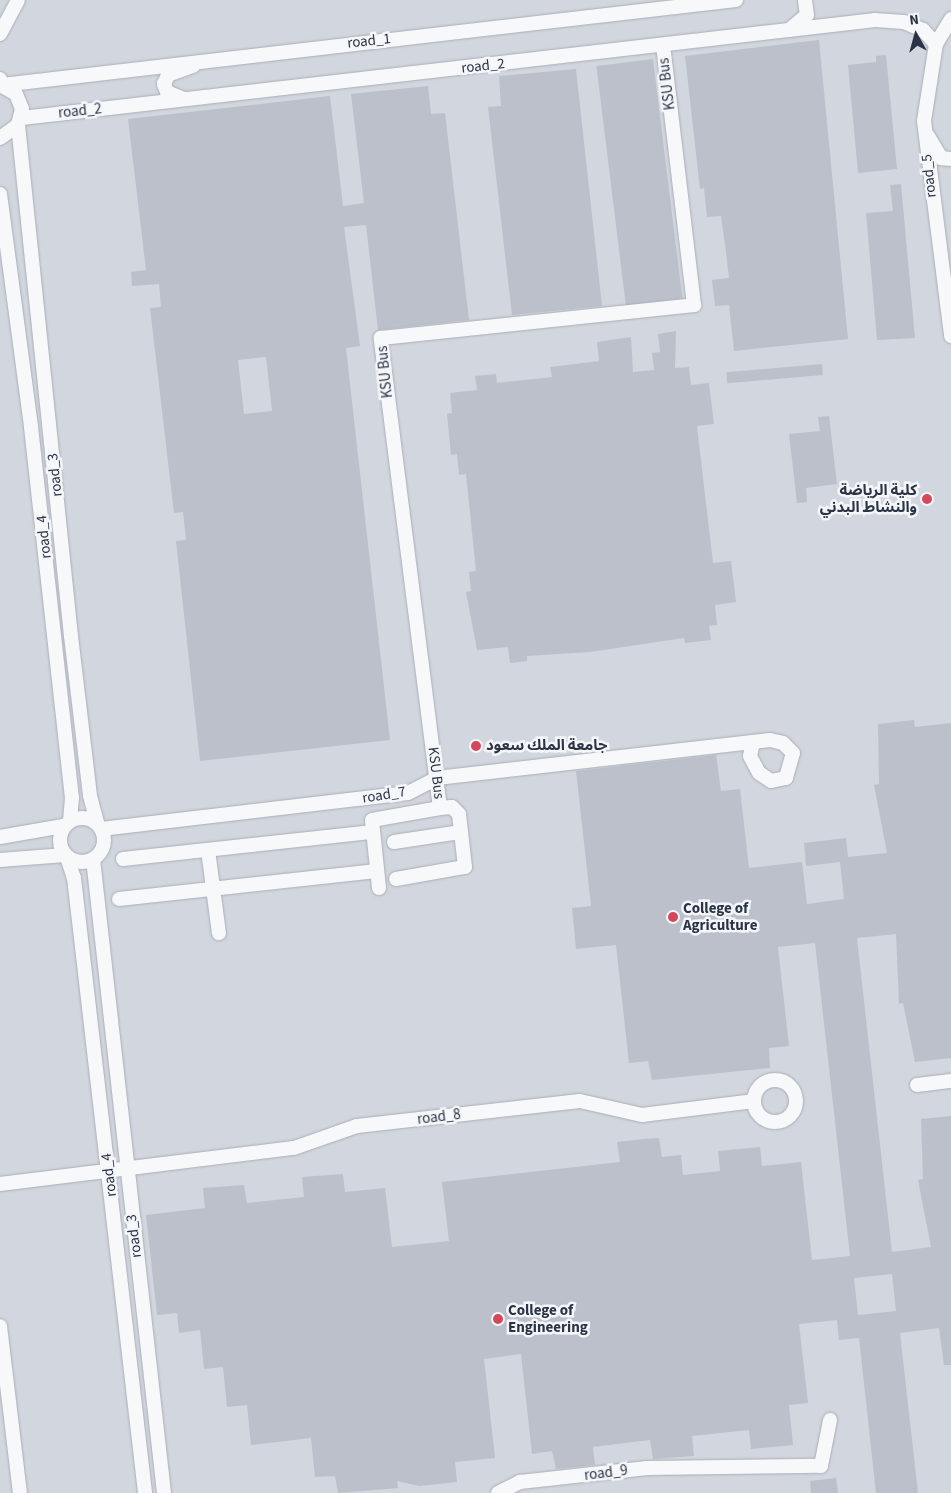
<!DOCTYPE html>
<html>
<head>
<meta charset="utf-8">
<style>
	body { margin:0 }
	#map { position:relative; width:951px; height:1493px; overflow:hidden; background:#e4e7ec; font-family:"Source Sans 3","Noto Sans Arabic",sans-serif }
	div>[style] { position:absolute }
	.built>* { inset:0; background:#d2d6de; transform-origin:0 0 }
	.building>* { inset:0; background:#bbc0ca; transform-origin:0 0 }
	.roads { filter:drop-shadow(0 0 1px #a9aeb7) drop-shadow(0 0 1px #a9aeb7) }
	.minor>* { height:14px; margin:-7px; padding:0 7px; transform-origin:7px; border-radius:7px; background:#f7f8fa }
	.minor>.ring { margin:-7px; padding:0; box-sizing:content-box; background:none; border:14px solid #f7f8fa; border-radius:50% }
	.dots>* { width:14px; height:14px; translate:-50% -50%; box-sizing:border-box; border:2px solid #f4f6f9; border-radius:50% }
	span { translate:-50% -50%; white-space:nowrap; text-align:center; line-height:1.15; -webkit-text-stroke:5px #f4f6f9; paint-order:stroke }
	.street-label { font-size:15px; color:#2b3445 }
	.poi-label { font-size:15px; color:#2b3445; font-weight:700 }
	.right { translate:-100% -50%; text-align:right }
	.left { translate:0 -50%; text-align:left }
	.north { position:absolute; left:891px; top:10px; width:50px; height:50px; -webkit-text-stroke:4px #f4f6f9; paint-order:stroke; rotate:353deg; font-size:14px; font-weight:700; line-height:20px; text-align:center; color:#2b3445 }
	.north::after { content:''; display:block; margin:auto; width:18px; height:22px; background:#2b3445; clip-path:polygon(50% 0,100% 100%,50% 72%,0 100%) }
</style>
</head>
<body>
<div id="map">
	<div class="built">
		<div style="left:0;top:0;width:951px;height:1493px"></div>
	</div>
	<div class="building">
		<div style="clip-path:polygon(819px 40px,848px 339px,734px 351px,729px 305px,715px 306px,712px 280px,729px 278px,726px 252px,721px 216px,707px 217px,704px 188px,700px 189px,685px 56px)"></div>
		<div style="clip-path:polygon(886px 55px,897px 169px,858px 173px,848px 65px,876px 62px,876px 56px)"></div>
		<div style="left:653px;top:59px;width:241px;height:57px;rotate:83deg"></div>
		<div style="clip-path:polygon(576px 69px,602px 306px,512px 315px,488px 107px,501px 106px,499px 76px)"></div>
		<div style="clip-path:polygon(evenodd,428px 86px,431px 114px,445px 113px,469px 320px,378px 330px,366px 225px,344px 227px,360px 346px,346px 348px,390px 740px,200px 761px,176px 541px,186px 540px,183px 512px,174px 513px,150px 308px,161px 307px,159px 284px,132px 286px,131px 272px,146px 270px,128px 119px,330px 96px,343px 206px,364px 203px,351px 94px,428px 86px,266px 357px,272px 411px,244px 414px,238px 360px,266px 357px)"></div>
		<div style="clip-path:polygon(901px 184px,915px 338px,877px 340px,866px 213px,893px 211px,890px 185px)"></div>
		<div style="clip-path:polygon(676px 331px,675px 368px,689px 367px,691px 385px,709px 383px,714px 424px,697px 426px,713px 563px,731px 561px,736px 602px,715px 605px,717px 625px,709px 626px,711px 640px,685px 643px,684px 638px,590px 652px,527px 656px,527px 661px,510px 663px,508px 647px,477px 650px,466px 592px,471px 591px,469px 572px,476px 571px,466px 474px,459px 475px,457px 454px,451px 455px,447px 414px,452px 413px,450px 393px,477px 390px,475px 376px,496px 374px,497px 383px,552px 377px,550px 367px,599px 361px,597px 342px,631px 337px,633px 372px,654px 370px,652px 353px,660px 352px,658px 334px)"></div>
		<div style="left:822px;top:364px;width:11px;height:96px;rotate:85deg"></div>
		<div style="clip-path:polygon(829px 416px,837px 484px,806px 488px,807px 502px,797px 503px,789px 434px,820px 431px,818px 417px)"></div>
		<div style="clip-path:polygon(evenodd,914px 720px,915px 727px,951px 723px,951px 1058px,915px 1062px,903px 1003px,899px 1004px,896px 934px,857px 938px,892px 1252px,931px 1247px,918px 1180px,923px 1179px,921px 1119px,951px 1116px,951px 1365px,944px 1365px,939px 1328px,900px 1333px,918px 1493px,876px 1493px,859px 1338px,839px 1340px,837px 1320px,799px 1324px,808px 1403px,789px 1405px,793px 1445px,751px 1449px,749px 1430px,692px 1436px,694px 1456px,653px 1459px,650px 1440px,593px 1447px,595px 1465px,556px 1469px,552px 1451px,532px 1454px,521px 1354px,484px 1359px,495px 1458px,455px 1462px,457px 1482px,419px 1486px,397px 1481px,398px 1488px,338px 1493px,335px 1476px,315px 1477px,311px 1438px,251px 1445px,247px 1405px,227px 1407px,223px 1367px,204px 1369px,200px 1330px,179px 1333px,177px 1313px,157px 1315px,146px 1215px,205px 1208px,203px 1188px,244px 1185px,247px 1203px,304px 1197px,302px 1177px,343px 1174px,345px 1192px,385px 1188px,392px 1247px,449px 1241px,442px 1182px,620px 1162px,617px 1142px,644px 1139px,659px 1138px,662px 1157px,681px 1155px,683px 1175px,720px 1171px,718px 1151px,760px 1147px,762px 1166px,801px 1162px,812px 1260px,850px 1256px,815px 943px,778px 947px,789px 1046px,769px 1048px,770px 1068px,652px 1080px,648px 1061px,629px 1063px,616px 945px,576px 949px,572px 908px,591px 906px,576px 771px,716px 755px,721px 791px,740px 789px,749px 868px,802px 862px,807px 904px,844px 899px,840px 862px,806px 866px,804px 843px,846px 838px,848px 857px,887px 853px,874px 785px,879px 784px,878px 724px,914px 720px,892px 1274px,896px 1311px,858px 1315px,854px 1278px,892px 1274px)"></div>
		<div style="clip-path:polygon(836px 1478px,838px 1493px,811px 1493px,810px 1481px)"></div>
	</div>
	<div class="roads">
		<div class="minor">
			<div style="left:951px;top:19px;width:29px;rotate:121deg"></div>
			<div style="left:936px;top:44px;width:78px;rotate:98.9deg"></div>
			<div style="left:924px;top:121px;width:217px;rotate:82.8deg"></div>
			<div style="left:789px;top:30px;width:23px;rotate:-40deg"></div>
			<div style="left:807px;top:15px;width:15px;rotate:-98deg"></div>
			<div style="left:0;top:34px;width:38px;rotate:-62deg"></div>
			<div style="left:0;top:79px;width:6px;rotate:72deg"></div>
			<div style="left:2px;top:85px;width:739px;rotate:-6.61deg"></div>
			<div style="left:0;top:85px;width:18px;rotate:29deg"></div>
			<div style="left:16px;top:94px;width:16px;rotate:68deg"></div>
			<div style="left:22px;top:109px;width:16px;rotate:104deg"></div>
			<div style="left:18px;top:125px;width:22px;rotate:144deg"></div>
			<div style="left:184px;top:99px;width:18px;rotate:-158deg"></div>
			<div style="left:167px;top:92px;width:9px;rotate:-111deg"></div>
			<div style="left:164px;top:84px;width:10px;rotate:-66deg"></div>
			<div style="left:168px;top:75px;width:27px;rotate:-20deg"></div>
			<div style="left:22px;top:118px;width:859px;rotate:-6.55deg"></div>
			<div style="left:875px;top:20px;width:29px;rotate:4deg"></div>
			<div style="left:904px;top:22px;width:21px;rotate:23deg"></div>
			<div style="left:923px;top:30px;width:19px;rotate:47deg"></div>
			<div style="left:18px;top:125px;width:514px;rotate:84.08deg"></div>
			<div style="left:71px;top:636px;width:161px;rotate:83.2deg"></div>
			<div style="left:90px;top:796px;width:28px;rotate:75deg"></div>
			<div style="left:928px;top:136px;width:26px;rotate:59deg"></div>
			<div style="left:941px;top:158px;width:10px;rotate:6deg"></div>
			<div style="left:0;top:194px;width:235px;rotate:82.4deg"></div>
			<div style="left:31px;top:427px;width:373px;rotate:83.7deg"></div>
			<div style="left:72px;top:798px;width:23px;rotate:95deg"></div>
			<div class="ring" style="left:60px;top:818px;width:30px;height:30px"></div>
			<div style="left:101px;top:829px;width:309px;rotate:-6.7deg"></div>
			<div style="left:408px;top:793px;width:33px;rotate:-27deg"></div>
			<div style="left:437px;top:778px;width:335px;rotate:-6.5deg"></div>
			<div style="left:770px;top:740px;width:13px;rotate:13deg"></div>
			<div style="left:783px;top:743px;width:14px;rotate:45deg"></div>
			<div style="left:793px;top:753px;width:26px;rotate:106deg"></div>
			<div style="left:786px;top:778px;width:15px;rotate:169deg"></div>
			<div style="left:771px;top:781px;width:14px;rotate:-146deg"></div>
			<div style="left:759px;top:773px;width:19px;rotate:-118deg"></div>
			<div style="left:750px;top:756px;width:14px;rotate:-78deg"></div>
			<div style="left:0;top:837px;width:64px;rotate:-9.9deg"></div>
			<div style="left:394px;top:842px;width:68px;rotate:-8.5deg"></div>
			<div style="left:208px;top:850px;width:84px;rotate:82.5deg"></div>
			<div style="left:67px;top:857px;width:22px;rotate:72deg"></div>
			<div style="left:74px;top:878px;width:619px;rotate:83.41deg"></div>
			<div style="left:93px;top:859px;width:638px;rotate:83.61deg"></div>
			<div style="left:123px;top:859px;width:249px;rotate:-6.2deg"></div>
			<div style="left:0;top:860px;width:65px;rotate:-4.4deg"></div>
			<div style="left:396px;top:879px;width:70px;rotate:-9.9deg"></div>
			<div style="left:465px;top:867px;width:53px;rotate:-96.5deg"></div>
			<div style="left:459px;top:814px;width:10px;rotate:-135deg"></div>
			<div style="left:452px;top:807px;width:12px;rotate:175deg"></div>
			<div style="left:379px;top:888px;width:68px;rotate:-95.9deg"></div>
			<div style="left:372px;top:820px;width:69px;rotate:-10deg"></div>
			<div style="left:440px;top:808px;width:474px;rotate:-97.2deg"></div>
			<div style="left:381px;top:338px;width:315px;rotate:-6deg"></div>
			<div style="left:694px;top:305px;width:262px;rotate:-96.8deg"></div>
			<div style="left:119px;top:899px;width:259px;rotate:-6.2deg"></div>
			<div class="ring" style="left:754px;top:1080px;width:28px;height:28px"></div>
			<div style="left:917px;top:1085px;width:34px;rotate:-7deg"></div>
			<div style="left:0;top:1184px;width:296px;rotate:-7deg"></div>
			<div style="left:294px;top:1148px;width:67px;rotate:-19.2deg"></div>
			<div style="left:357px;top:1126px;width:224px;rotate:-6.4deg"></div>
			<div style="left:580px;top:1101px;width:64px;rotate:12.7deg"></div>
			<div style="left:642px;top:1115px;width:113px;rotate:-7.1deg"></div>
			<div style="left:0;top:1326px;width:168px;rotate:83.2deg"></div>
			<div style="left:498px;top:1493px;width:25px;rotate:-27deg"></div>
			<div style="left:520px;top:1482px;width:128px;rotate:-6.3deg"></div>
			<div style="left:647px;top:1468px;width:174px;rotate:-0.7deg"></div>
			<div style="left:821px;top:1466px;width:47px;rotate:-78.9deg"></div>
		</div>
	</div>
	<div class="dots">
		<div style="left:927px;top:499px;background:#d1495b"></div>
		<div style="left:476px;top:746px;background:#d1495b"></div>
		<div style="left:673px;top:917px;background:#d1495b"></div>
		<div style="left:498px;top:1319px;background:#d1495b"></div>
	</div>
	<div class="street-label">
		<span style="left:369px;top:41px;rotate:-6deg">road_1</span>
		<span style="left:483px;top:66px;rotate:-6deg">road_2</span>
		<span style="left:667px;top:84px;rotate:-97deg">KSU Bus</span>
		<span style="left:80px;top:111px;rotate:-6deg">road_2</span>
		<span style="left:929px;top:176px;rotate:-96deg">road_5</span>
		<span style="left:385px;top:372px;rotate:-96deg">KSU Bus</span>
		<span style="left:55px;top:475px;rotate:-96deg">road_3</span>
		<span style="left:44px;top:537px;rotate:-96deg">road_4</span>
		<span style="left:436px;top:773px;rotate:83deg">KSU Bus</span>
		<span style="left:384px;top:795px;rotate:-9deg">road_7</span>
		<span style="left:439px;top:1117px;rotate:-7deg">road_8</span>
		<span style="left:109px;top:1175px;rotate:-97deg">road_4</span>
		<span style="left:134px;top:1236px;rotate:-97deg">road_3</span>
		<span style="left:606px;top:1473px;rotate:-7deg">road_9</span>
	</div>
	<div class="poi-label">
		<span class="right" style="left:917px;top:499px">كلية الرياضة<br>والنشاط البدني</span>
		<span class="left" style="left:486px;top:746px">جامعة الملك سعود</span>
		<span class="left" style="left:683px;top:917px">College of<br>Agriculture</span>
		<span class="left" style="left:508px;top:1319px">College of<br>Engineering</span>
	</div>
	<div class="north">N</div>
</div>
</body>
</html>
